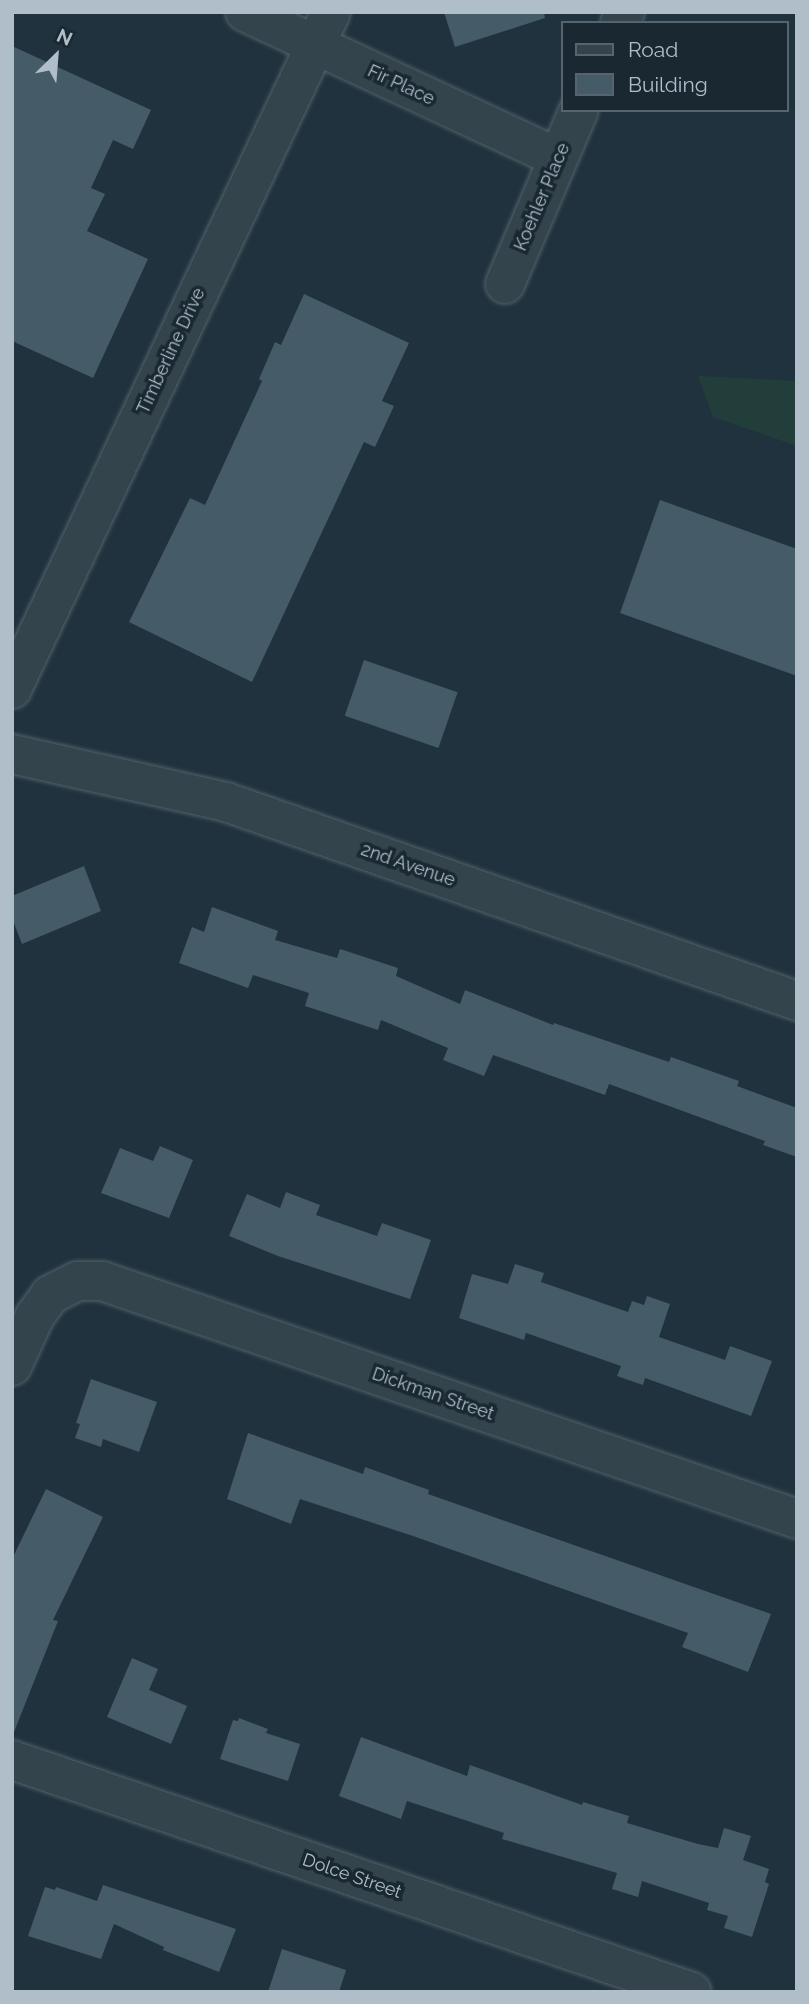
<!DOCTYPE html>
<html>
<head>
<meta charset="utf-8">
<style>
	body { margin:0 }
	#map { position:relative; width:809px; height:2004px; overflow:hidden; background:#20323d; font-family:Raleway,sans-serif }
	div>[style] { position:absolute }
	.green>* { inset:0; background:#223e3b }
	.building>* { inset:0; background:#455b67; transform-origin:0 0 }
	.roads { filter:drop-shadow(0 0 2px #52616a) drop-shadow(0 0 2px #52616a) }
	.minor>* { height:38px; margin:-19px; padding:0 19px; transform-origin:19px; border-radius:19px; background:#34444d }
	.tertiary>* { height:38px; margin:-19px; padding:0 19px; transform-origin:19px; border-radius:19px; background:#34444d }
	span { translate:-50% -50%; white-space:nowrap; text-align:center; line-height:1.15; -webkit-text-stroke:7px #192831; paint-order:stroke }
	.street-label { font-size:18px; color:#afbec9 }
	.frame { position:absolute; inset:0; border:14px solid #afbec9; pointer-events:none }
	.legend { position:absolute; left:561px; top:21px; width:228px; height:91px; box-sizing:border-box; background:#192831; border:2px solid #55646e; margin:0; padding:9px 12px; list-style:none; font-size:21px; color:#afbec9 }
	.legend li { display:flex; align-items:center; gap:14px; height:35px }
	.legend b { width:35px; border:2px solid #55646e }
	.north { position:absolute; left:21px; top:21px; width:70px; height:70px; -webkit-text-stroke:5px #192831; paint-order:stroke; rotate:25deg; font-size:19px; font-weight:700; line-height:28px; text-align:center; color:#afbec9 }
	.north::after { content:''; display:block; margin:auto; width:24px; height:32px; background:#afbec9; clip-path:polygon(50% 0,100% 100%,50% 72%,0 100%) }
</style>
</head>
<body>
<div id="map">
	<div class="green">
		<div style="clip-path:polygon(698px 376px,797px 381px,797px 446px,713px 417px)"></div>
	</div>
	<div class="building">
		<div style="clip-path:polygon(444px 12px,544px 12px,545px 18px,455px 47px)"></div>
		<div style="clip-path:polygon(12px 46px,151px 110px,133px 149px,113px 140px,91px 188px,105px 194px,87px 231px,148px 259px,93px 378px,12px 341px)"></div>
		<div style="clip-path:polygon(304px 294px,409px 343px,382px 401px,394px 406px,375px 447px,364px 442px,252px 682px,129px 622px,190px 498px,205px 505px,262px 381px,259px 379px,275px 342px,281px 345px)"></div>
		<div style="clip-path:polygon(660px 500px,797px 549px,797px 676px,620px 613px)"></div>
		<div style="left:364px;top:660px;width:99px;height:59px;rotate:19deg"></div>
		<div style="clip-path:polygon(84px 866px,101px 911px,22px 944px,12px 918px,12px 896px)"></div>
		<div style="clip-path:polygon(212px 907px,278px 931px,275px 940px,337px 958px,340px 949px,398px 968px,396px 976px,460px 1004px,465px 990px,553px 1025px,554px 1023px,669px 1062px,671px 1057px,739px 1081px,737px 1086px,797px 1108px,797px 1157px,763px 1145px,765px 1141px,609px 1084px,605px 1095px,493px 1055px,484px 1076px,443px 1060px,448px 1048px,381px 1020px,378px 1030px,305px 1006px,309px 993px,253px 975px,248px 988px,179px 963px,192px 927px,204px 932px)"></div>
		<div style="clip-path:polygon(160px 1146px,193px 1160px,169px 1218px,101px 1193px,120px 1148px,153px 1161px)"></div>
		<div style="clip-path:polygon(286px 1192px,320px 1205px,316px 1215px,377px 1236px,382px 1223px,431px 1240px,410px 1299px,278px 1256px,229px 1236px,247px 1194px,280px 1208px)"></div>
		<div style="clip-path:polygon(515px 1264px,544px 1273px,541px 1282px,628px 1312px,632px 1301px,644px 1305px,647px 1296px,670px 1304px,659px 1337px,725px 1360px,730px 1346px,772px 1361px,751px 1416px,645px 1378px,643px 1385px,617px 1376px,621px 1366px,526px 1333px,524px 1340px,459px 1318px,472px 1274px,508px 1284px)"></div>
		<div style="clip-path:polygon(91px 1379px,157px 1402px,139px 1452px,103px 1439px,101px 1447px,75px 1438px,80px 1424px,76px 1423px)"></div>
		<div style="clip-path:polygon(248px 1433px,363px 1474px,365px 1467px,429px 1490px,428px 1494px,771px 1614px,748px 1672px,682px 1647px,688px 1633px,413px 1536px,300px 1499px,291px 1524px,227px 1499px)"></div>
		<div style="clip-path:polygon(46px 1489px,103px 1517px,53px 1620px,58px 1621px,14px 1732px,12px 1559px)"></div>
		<div style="clip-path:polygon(132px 1658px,158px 1669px,149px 1690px,187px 1706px,171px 1744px,107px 1717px)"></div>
		<div style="clip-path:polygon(239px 1718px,268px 1729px,266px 1733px,300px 1744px,288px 1781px,220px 1759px,233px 1720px,238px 1721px)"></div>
		<div style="clip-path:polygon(361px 1737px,467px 1776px,470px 1765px,582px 1805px,583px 1802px,629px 1816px,627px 1823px,698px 1844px,718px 1848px,724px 1828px,751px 1836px,743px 1860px,769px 1869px,765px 1882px,769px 1884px,752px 1937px,724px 1928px,728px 1916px,707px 1910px,709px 1903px,642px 1881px,638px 1897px,612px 1889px,617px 1873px,502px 1839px,504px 1833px,407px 1801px,401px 1819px,339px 1796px)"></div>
		<div style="clip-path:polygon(103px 1885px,236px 1929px,219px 1972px,163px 1950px,164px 1947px,114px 1924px,101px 1959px,28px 1936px,45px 1887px,55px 1890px,56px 1887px,97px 1901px)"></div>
		<div style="clip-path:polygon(282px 1949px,346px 1970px,339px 1992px,268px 1992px)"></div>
	</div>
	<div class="roads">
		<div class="minor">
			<div style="left:245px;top:12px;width:345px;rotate:25deg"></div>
			<div style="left:620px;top:23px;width:12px;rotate:-66deg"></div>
			<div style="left:505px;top:284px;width:189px;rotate:-67deg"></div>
			<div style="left:12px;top:689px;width:748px;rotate:-64.77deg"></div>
			<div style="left:12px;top:1366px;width:55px;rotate:-65.3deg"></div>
			<div style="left:35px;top:1316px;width:26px;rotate:-54deg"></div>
			<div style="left:50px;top:1295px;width:31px;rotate:-27deg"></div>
			<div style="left:78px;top:1281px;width:24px"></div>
			<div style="left:102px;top:1281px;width:735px;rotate:18.9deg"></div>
			<div style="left:12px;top:1760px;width:718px;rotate:18.84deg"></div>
		</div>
		<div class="tertiary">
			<div style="left:12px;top:754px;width:219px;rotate:12.6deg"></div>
			<div style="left:226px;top:802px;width:605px;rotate:19.21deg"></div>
		</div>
	</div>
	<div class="street-label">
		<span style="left:401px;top:85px;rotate:25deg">Fir Place</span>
		<span style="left:542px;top:197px;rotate:-67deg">Koehler Place</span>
		<span style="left:171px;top:351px;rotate:-65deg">Timberline Drive</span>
		<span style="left:408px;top:865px;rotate:19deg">2nd Avenue</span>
		<span style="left:433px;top:1394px;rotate:19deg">Dickman Street</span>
		<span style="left:352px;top:1876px;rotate:19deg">Dolce Street</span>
	</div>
	<div class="frame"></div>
	<ul class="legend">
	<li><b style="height:9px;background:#34444d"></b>Road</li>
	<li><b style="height:19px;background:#455b67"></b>Building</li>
	</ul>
	<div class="north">N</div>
</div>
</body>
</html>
